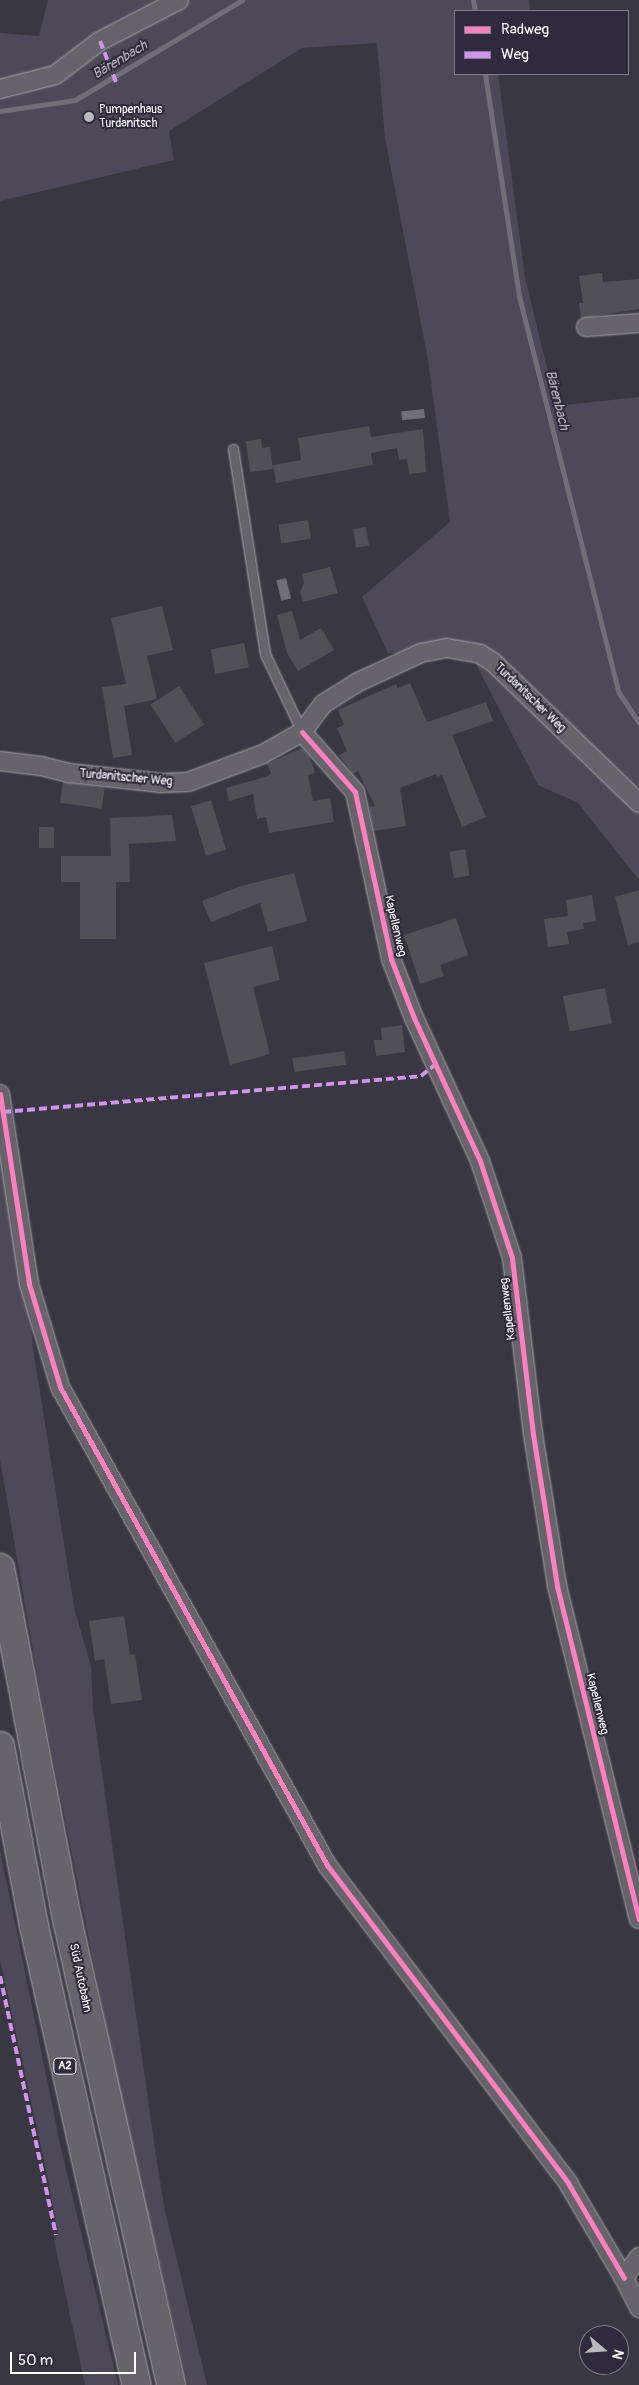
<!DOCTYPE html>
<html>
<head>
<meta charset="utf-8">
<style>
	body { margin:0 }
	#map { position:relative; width:639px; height:2385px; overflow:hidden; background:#393741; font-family:Pangolin,sans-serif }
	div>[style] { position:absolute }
	.green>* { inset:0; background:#4e4958 }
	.water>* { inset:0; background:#716e79; transform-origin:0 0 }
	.stream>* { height:5px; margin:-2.5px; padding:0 2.5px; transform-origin:2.5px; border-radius:2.5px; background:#716e79 }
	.building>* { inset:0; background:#515056; transform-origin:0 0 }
	.roads { filter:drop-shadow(0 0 1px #a6a5aa) drop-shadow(0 0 1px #a6a5aa) }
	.service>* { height:9px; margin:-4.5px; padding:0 4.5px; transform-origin:4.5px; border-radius:4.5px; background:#66646a }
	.minor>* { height:18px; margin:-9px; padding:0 9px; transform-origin:9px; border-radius:9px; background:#66646a }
	.motorway>* { height:28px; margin:-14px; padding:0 14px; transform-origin:14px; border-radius:14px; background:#66646a }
	.quiet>* { height:4px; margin-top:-2px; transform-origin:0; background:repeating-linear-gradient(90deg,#d193ec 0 8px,transparent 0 12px) }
	.cycleway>* { height:5px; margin:-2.5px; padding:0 2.5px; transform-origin:2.5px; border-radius:2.5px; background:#ff80c0 }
	.dots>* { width:14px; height:14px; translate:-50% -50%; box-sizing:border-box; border:2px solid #2f2a3d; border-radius:50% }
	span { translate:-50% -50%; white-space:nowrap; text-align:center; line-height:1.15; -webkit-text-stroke:4px #2f2a3d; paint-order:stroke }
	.shield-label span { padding:1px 4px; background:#2f2a3d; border:1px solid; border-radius:4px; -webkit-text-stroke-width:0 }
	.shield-label { font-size:11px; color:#fff; font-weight:700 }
	.poi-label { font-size:12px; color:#fff }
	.left { translate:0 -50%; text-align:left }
	.street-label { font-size:12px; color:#fff }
	.water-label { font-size:14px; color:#b4b2b9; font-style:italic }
	.legend { position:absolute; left:454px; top:10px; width:175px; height:65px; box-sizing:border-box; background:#2f2a3d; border:1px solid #827f8b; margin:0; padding:6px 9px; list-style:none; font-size:15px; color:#fff }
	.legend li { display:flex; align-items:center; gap:10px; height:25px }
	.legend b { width:25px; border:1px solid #827f8b }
	.north { position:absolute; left:579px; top:2325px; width:50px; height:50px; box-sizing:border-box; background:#2f2a3d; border:1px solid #827f8b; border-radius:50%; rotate:108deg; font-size:14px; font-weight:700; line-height:20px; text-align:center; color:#fff }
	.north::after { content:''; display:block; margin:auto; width:18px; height:22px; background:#bab9bc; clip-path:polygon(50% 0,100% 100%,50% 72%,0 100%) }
	.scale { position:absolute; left:10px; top:2352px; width:126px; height:22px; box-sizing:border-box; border:2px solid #fff; border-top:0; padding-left:6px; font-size:15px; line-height:18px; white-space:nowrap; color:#fff; -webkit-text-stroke:4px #2f2a3d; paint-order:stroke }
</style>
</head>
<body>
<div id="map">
	<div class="green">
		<div style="clip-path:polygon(48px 0,529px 0,530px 11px,455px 11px,455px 74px,498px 74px,525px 277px,556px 406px,639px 397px,639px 880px,578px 803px,538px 785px,474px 660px,388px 653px,362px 597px,450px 522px,428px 360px,385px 138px,377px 43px,302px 48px,169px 131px,174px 160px,0 201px,0 33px,39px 36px)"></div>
		<div style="clip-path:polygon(0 1146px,28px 1293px,33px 1348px,74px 1607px,91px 1667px,93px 1709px,155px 2149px,165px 2211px,207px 2385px,188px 2385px,124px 2115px,45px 1719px,0 1460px)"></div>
		<div style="clip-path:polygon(0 1850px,62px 2153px,118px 2385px,85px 2385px,54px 2240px,58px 2234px,46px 2169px,0 1960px)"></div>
	</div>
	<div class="water">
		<div style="left:424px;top:409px;width:9px;height:23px;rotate:84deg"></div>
		<div style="left:286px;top:578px;width:21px;height:10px;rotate:76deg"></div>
	</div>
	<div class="stream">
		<div style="left:473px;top:0;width:11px;rotate:80deg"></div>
		<div style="left:485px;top:74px;width:225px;rotate:81.3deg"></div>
		<div style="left:519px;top:296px;width:409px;rotate:75.9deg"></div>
		<div style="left:619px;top:693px;width:36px;rotate:56deg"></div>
		<div style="left:0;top:111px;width:76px;rotate:-8.3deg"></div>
		<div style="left:75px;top:100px;width:195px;rotate:-30.9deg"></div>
	</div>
	<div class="building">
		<div style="clip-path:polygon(602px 273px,603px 282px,639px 279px,639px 309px,581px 318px,579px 303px,583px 303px,579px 276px)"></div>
		<div style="clip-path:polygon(369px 426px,371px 437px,423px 429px,426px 472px,409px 474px,407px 459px,399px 460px,397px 448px,371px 453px,373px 465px,276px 483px,273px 465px,301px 460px,298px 438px)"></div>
		<div style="clip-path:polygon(261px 439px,262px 448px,270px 447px,273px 469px,250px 472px,246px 441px)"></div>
		<div style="left:308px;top:520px;width:19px;height:30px;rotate:81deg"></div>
		<div style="left:366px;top:527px;width:19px;height:13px;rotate:81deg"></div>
		<div style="clip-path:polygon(330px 567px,338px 593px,303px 602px,300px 592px,304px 583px,302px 574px)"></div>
		<div style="clip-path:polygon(162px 606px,173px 650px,147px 656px,157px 699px,124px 706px,132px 755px,113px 758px,102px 687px,126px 684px,111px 618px)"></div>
		<div style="clip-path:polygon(292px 611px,300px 640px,321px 628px,334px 650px,298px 671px,287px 653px,277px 615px)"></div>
		<div style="left:244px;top:643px;width:25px;height:34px;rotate:79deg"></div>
		<div style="clip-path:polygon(410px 683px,427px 722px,486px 702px,493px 721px,452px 735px,486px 817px,462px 827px,442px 775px,437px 777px,436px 774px,400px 788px,406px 826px,374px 831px,369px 807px,375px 806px,358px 771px,353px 774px,339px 755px,347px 751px,337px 728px,344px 725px,338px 710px,396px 684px,398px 688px)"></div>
		<div style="left:179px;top:686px;width:46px;height:34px;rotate:57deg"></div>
		<div style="clip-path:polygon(302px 748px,310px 757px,315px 773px,308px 775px,313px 801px,330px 798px,334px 822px,269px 833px,266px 817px,257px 819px,253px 794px,229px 801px,226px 788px,268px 776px,271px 773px,267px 764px)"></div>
		<div style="left:63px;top:782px;width:42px;height:21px;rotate:8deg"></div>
		<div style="left:211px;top:800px;width:52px;height:21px;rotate:73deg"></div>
		<div style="clip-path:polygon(172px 815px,176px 841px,129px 844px,130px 882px,116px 882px,116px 939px,80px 939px,80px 882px,61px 882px,61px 856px,111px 856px,110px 818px)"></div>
		<div style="left:39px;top:827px;width:15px;height:21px"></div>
		<div style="left:465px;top:849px;width:27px;height:16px;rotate:80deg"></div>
		<div style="clip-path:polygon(294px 873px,307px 921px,268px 932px,260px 903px,211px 922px,202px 901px,241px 886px)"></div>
		<div style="clip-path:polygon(639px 890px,639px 942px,628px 945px,615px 897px)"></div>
		<div style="clip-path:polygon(592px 895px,596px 921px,583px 923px,584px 929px,567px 932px,569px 944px,548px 947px,544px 919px,568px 916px,566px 900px)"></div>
		<div style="clip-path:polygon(456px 918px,468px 955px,440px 965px,444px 976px,420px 984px,404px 935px)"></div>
		<div style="clip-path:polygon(272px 946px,280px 980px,253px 987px,270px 1054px,230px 1065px,204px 963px)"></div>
		<div style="left:605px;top:988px;width:36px;height:43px;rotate:79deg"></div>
		<div style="clip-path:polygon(402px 1025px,405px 1052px,376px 1056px,374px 1040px,382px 1040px,381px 1028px)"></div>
		<div style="left:344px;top:1051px;width:14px;height:52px;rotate:82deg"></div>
		<div style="clip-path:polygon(124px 1616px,130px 1655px,135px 1654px,142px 1700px,111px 1704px,104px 1659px,95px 1661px,89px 1621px)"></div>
	</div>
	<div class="roads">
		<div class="service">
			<div style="left:233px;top:449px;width:207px;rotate:81.1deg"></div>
			<div style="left:265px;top:654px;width:86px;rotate:64.6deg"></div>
		</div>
		<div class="minor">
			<div style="left:0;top:89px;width:57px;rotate:-14.3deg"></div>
			<div style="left:55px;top:75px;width:56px;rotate:-37.1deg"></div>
			<div style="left:100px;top:41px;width:89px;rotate:-27.4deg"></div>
			<div style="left:586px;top:327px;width:53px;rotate:-4.3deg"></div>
			<div style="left:302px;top:732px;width:80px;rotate:48.5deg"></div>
			<div style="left:355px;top:792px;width:171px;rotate:77.8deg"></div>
			<div style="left:391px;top:959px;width:63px;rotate:68.7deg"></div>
			<div style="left:414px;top:1018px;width:157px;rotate:65.2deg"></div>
			<div style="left:480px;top:1161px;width:102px;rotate:71.7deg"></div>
			<div style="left:512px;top:1258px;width:177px;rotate:83.2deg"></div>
			<div style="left:533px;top:1434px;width:154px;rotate:81deg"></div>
			<div style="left:557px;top:1586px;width:343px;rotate:76.2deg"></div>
			<div style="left:0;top:761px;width:41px;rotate:7deg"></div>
			<div style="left:41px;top:766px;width:29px;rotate:14deg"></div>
			<div style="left:69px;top:773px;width:93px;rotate:6.2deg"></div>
			<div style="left:161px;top:783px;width:27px;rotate:-2deg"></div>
			<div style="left:188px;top:782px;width:80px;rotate:-20.5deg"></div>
			<div style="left:263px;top:754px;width:45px;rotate:-29.4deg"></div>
			<div style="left:302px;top:732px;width:35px;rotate:-53deg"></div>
			<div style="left:323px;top:704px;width:39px;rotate:-32deg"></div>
			<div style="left:356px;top:683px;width:72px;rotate:-24.8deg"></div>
			<div style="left:421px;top:653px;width:26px;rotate:-11deg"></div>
			<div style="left:447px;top:648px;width:34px;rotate:10deg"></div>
			<div style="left:480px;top:654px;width:15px;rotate:32deg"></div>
			<div style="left:493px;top:662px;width:203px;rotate:44deg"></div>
			<div style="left:0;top:1094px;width:192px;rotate:81.3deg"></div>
			<div style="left:29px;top:1284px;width:108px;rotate:73.2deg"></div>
			<div style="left:60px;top:1387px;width:548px;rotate:60.81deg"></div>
			<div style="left:327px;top:1865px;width:399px;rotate:52.8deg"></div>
			<div style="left:568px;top:2183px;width:110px;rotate:59.5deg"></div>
			<div style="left:639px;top:2257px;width:26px;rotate:126deg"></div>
			<div style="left:624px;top:2278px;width:34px;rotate:63deg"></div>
		</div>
		<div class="motorway">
			<div style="left:0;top:1568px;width:357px;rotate:79.2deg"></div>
			<div style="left:67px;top:1919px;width:477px;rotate:77.4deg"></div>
			<div style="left:0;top:1746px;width:183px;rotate:79.3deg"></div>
			<div style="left:34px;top:1926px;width:470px;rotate:77.4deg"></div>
		</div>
	</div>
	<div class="quiet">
		<div style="left:100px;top:41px;width:44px;rotate:68.7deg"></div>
		<div style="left:3px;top:1112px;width:420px;rotate:-4.9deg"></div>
		<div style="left:421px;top:1076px;width:19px;rotate:-39deg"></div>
		<div style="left:0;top:1976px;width:265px;rotate:77.8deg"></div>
	</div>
	<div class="cycleway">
		<div style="left:302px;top:732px;width:80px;rotate:48.5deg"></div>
		<div style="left:355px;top:792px;width:171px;rotate:77.8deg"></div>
		<div style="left:391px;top:959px;width:63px;rotate:68.7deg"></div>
		<div style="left:414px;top:1018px;width:157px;rotate:65.2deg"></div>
		<div style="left:480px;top:1161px;width:102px;rotate:71.7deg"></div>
		<div style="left:512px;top:1258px;width:177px;rotate:83.2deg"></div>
		<div style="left:533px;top:1434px;width:154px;rotate:81deg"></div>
		<div style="left:557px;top:1586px;width:343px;rotate:76.2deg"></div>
		<div style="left:0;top:1094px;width:192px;rotate:81.3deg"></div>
		<div style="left:29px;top:1284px;width:108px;rotate:73.2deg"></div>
		<div style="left:60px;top:1387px;width:548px;rotate:60.81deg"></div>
		<div style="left:327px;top:1865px;width:399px;rotate:52.8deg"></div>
		<div style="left:568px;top:2183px;width:110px;rotate:59.5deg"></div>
	</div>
	<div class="dots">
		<div style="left:89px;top:117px;background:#bab9bc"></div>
	</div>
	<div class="shield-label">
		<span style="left:65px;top:2066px">A2</span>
	</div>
	<div class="poi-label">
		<span class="left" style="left:99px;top:117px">Pumpenhaus<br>Turdanitsch</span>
	</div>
	<div class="street-label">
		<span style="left:530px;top:698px;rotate:44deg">Turdanitscher Weg</span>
		<span style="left:126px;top:778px;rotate:5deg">Turdanitscher Weg</span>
		<span style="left:395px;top:926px;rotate:77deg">Kapellenweg</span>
		<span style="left:508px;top:1309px;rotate:-97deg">Kapellenweg</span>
		<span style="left:597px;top:1704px;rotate:76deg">Kapellenweg</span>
		<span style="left:80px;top:1978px;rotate:78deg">Süd Autobahn</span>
	</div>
	<div class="water-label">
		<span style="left:120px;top:60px;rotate:-31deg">Bärenbach</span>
		<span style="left:557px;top:400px;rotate:76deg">Bärenbach</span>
	</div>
	<ul class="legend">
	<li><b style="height:6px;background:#ff80c0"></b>Radweg</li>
	<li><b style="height:6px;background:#d193ec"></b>Weg</li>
	</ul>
	<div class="north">N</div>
	<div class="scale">50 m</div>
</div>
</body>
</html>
